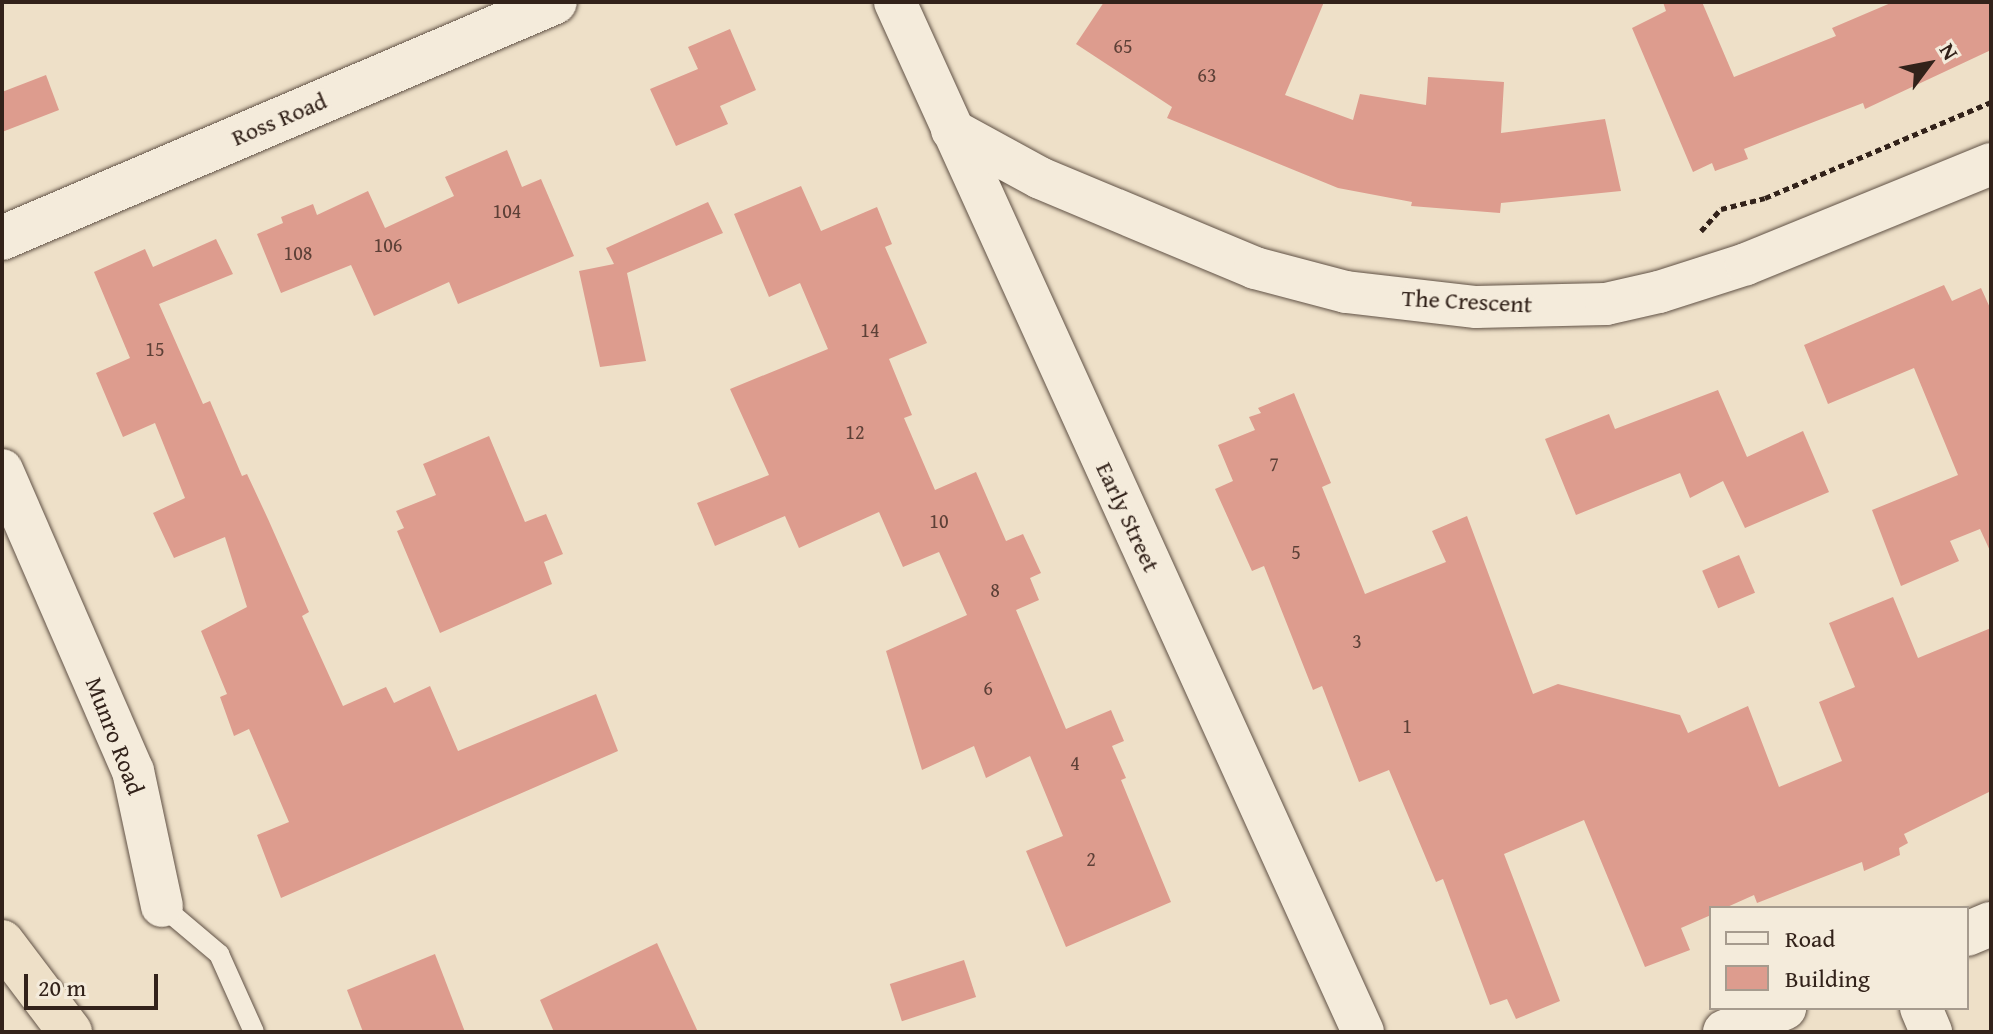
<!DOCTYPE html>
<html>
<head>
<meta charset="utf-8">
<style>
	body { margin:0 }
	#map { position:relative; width:1993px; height:1034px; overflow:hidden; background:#eee0c8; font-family:"Gentium Book Plus",serif }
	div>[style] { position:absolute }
	.building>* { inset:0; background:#dd9c8e; transform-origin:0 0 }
	.path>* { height:5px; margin-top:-2.5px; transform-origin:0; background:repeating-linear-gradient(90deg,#32221a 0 6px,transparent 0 10px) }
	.roads { filter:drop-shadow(0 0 2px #615246) drop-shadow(0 0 2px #615246) }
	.service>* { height:20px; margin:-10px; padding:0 10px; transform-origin:10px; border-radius:10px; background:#f4ebdb }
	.minor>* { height:42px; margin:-21px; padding:0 21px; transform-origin:21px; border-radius:21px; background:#f4ebdb }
	.tertiary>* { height:44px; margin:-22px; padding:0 22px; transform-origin:22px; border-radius:22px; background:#f4ebdb }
	.trunk>* { height:44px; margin:-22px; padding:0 22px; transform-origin:22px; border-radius:22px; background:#eee0c8 }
	span { translate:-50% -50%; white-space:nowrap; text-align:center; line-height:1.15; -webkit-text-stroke:7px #f4ebdb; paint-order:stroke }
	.number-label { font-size:20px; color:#5d4037 }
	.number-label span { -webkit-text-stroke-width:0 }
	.street-label { font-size:24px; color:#32221a }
	.frame { position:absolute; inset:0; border:4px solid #32221a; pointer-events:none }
	.legend { position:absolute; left:1709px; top:906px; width:260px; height:104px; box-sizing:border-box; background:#f4ebdb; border:2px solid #a69b8e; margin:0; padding:10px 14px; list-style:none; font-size:24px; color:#32221a }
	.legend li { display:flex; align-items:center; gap:16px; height:40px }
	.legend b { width:40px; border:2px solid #a69b8e }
	.north { position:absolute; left:1889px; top:24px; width:80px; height:80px; -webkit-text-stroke:6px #f4ebdb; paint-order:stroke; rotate:58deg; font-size:22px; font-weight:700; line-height:32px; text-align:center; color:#32221a }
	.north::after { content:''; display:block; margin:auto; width:28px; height:36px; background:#32221a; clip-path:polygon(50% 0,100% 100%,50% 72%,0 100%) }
	.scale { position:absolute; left:24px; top:974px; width:134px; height:36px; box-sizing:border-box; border:4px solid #32221a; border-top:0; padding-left:10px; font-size:24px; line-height:28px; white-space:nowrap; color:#32221a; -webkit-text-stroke:6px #f4ebdb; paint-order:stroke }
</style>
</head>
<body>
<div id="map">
	<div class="building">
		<div style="clip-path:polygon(1104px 2px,1324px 2px,1285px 95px,1353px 120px,1360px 94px,1426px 105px,1428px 77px,1504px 82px,1501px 133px,1605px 119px,1621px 191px,1501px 203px,1500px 213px,1411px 206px,1412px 202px,1338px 188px,1167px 118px,1172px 107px,1076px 44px)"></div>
		<div style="clip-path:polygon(1663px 2px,1702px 2px,1734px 77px,1836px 36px,1832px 28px,1893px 2px,1991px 2px,1991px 50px,1865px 109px,1863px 103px,1744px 149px,1748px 159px,1715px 171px,1712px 163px,1693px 172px,1632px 28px,1666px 11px)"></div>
		<div style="clip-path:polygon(730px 29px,756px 90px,720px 106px,728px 124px,676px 146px,650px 89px,698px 69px,688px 47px)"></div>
		<div style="clip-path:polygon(46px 75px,59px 110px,2px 132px,2px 92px)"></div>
		<div style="clip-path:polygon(507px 150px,522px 187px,541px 179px,574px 256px,458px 304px,449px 282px,374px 316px,351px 265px,281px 293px,257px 234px,283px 223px,281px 217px,313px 204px,317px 215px,368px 191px,385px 228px,454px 196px,445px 177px)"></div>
		<div style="clip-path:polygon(801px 186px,821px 231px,877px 207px,892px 244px,885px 247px,927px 343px,889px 359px,912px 415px,904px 418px,935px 490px,976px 472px,1006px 541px,1023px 534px,1041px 573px,1030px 578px,1039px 600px,1016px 610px,1066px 729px,1111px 710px,1124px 741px,1112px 746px,1126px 778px,1121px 780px,1171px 902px,1066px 947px,1026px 851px,1063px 836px,1030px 756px,986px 778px,974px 746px,922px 770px,886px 651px,967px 615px,939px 552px,903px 567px,879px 512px,799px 548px,785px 516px,715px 546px,697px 503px,769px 475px,730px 389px,828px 349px,800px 283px,769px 297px,734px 214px)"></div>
		<div style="clip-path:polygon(708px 202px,723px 233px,627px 273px,646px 361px,600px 367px,579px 271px,614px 264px,606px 248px)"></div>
		<div style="clip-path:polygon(216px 239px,233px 274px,159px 304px,203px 404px,210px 401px,242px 476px,247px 474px,268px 519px,309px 612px,302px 616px,343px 706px,386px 687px,394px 703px,430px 686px,458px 751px,596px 694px,618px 751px,281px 898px,257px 835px,289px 822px,249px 729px,234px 736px,220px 697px,227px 694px,201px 631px,247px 607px,225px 537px,174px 558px,153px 513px,185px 498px,155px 423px,123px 437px,96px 373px,130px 358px,94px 272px,145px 249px,153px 267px)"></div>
		<div style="clip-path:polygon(1944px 285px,1952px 301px,1981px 288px,1991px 310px,1991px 553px,1980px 529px,1950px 541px,1959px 561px,1901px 586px,1872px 510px,1958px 475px,1914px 368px,1828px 404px,1804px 345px)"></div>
		<div style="clip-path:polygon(1718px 390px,1747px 457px,1803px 431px,1829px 492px,1745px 528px,1723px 481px,1690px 498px,1680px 473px,1576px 515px,1545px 439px,1609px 414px,1615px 429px)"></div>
		<div style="clip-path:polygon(1294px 393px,1331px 483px,1322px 487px,1365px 594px,1446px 562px,1432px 531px,1467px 516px,1533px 694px,1558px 684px,1680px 715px,1688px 733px,1748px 706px,1779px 787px,1842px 761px,1819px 702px,1855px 687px,1829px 623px,1893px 597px,1918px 658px,1991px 628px,1991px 791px,1904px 834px,1908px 843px,1899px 848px,1900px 855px,1864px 871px,1862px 862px,1757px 903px,1754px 895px,1725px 908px,1711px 908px,1711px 915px,1681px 928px,1690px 950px,1645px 967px,1584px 820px,1504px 854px,1560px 1001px,1516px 1019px,1507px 999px,1490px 1005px,1443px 879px,1436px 882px,1389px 770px,1359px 782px,1322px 686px,1313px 690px,1264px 566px,1252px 571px,1215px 489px,1233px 481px,1218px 445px,1255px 430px,1249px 417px,1261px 413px,1258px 408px)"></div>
		<div style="clip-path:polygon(489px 436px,525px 522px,546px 514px,563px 554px,544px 562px,552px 584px,440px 633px,397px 531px,404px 528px,396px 511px,436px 495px,423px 464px)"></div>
		<div style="left:1739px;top:555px;width:41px;height:40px;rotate:67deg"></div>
		<div style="clip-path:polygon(657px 943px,698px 1032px,554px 1032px,540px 1000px)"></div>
		<div style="clip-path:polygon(435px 954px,465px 1032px,363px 1032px,347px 990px)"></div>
		<div style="left:964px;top:960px;width:39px;height:78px;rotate:72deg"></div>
	</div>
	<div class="path">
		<div style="left:1701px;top:231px;width:30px;rotate:-48deg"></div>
		<div style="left:1721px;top:209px;width:45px;rotate:-14deg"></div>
		<div style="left:1765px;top:198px;width:246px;rotate:-23deg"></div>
	</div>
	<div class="roads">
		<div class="service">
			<div style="left:162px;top:906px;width:75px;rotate:40.1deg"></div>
			<div style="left:219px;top:954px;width:85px;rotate:65.8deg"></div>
		</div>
		<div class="minor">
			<div style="left:895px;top:2px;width:1131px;rotate:65.56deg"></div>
			<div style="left:952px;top:130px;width:100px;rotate:28.6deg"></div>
			<div style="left:1040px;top:178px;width:233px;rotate:22.7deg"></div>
			<div style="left:1255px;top:268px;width:94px;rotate:14.8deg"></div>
			<div style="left:1346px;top:292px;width:131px;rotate:6.6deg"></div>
			<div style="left:1476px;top:307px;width:130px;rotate:-1.3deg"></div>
			<div style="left:1606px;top:304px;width:54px;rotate:-12.8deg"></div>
			<div style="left:1659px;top:292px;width:91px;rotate:-17.8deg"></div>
			<div style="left:1746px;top:264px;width:265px;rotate:-22.2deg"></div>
			<div style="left:2px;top:470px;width:328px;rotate:66.5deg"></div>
			<div style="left:133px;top:771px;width:138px;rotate:77.9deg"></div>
			<div style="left:1921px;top:1008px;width:26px;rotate:67deg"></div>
		</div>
		<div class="tertiary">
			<div style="left:2px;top:238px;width:601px;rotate:-23.11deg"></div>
			<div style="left:1967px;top:934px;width:26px;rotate:-23deg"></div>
			<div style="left:1725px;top:1032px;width:64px;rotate:-22.1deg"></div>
		</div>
		<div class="trunk">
			<div style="left:2px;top:942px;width:113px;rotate:52.9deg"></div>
		</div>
	</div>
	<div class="number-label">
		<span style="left:1123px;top:45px">65</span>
		<span style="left:1207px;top:74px">63</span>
		<span style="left:507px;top:210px">104</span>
		<span style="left:388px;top:244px">106</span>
		<span style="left:298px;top:252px">108</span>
		<span style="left:870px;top:329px">14</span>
		<span style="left:155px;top:348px">15</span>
		<span style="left:855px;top:431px">12</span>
		<span style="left:1274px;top:463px">7</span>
		<span style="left:939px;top:520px">10</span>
		<span style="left:1296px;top:551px">5</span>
		<span style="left:995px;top:589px">8</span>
		<span style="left:1357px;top:640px">3</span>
		<span style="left:988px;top:687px">6</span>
		<span style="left:1407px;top:725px">1</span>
		<span style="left:1075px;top:762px">4</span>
		<span style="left:1091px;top:858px">2</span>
	</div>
	<div class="street-label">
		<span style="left:279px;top:119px;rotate:-23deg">Ross Road</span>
		<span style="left:1467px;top:301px;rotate:3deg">The Crescent</span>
		<span style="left:1128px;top:517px;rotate:65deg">Early Street</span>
		<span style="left:115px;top:736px;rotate:69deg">Munro Road</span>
	</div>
	<div class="frame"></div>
	<ul class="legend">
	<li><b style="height:10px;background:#f4ebdb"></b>Road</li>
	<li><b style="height:22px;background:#dd9c8e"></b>Building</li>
	</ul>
	<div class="north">N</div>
	<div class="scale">20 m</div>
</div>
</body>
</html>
